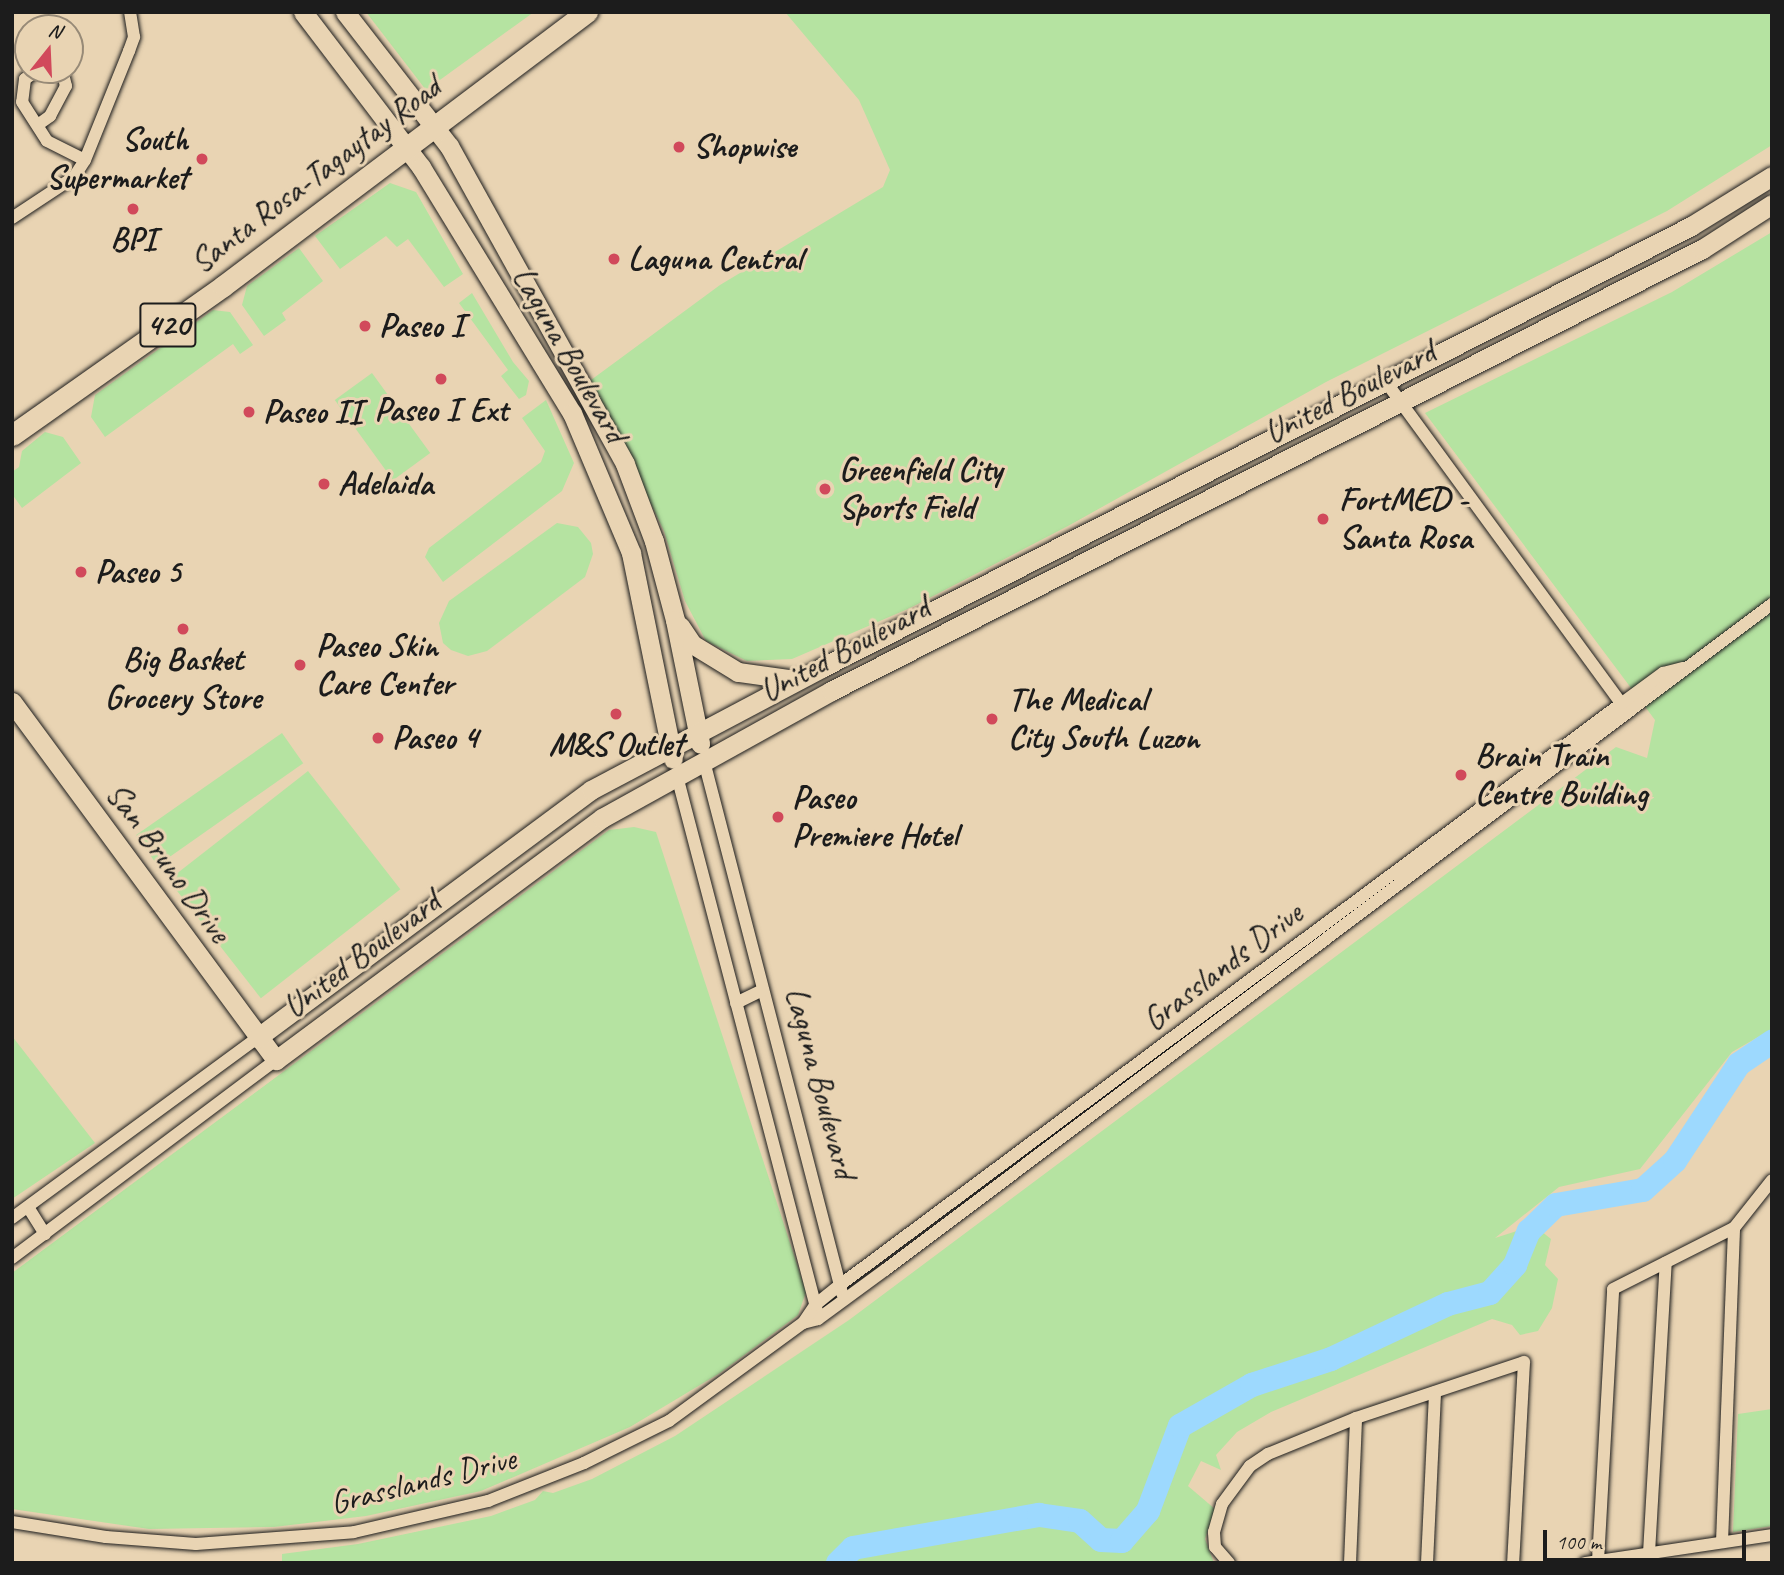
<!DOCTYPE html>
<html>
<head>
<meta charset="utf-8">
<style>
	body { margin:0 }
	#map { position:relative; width:1784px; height:1575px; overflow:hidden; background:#e9d4b3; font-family:Caveat,sans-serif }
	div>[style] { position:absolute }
	.green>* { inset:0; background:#b5e3a1; transform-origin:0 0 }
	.river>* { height:24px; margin:-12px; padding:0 12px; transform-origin:12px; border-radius:12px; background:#9dd9fe }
	.roads { filter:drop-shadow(0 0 2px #1c1c1c) drop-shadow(0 0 2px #1c1c1c) }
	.street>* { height:12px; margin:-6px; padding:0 6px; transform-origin:6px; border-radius:6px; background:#e9d4b3 }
	.secondary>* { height:19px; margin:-9.5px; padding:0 9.5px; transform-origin:9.5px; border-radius:9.5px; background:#e9d4b3 }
	.primary>* { height:21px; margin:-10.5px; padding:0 10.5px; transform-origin:10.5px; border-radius:10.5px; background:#e9d4b3 }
	.dots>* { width:19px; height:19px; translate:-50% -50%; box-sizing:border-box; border:4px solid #e9d4b3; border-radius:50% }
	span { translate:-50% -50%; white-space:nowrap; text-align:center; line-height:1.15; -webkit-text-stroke:6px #e9d4b3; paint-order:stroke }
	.shield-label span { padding:2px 5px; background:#e9d4b3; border:2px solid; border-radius:5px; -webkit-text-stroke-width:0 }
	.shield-label { font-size:32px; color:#1c1c1c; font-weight:700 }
	.poi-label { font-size:33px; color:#1c1c1c; font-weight:700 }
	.right { translate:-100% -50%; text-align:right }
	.left { translate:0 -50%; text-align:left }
	.street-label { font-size:33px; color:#1c1c1c }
	.frame { position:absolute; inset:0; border:14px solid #1c1c1c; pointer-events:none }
	.north { position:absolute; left:14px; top:14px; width:70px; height:70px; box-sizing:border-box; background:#e9d4b3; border:2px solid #978a77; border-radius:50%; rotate:18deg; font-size:19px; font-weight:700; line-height:28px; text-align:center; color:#1c1c1c }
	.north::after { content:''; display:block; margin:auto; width:24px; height:32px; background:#d1495b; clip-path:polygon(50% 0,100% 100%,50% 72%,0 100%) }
	.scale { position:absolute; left:1543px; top:1530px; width:203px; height:32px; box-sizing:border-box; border:4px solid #1c1c1c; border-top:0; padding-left:9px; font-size:21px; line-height:24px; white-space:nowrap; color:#1c1c1c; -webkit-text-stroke:5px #e9d4b3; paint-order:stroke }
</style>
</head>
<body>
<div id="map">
	<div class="green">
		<div style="clip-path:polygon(366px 12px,534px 12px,426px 90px)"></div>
		<div style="clip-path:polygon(785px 12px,1772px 12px,1772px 145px,1667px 211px,1326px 382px,1068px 526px,910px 608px,792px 659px,747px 661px,706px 641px,685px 601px,664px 531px,591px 380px,720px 285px,883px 187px,890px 170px,859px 100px)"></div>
		<div style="clip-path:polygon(390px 183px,416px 192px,463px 274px,444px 287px,408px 239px,397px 247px,386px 236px,340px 269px,315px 236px)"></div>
		<div style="clip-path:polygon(1772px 232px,1772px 1029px,1732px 1052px,1640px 1169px,1559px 1187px,1495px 1238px,1520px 1230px,1541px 1231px,1551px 1239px,1545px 1265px,1558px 1279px,1552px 1308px,1538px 1331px,1520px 1335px,1512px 1325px,1492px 1319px,1271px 1412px,1237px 1432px,1216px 1455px,1221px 1470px,1201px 1461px,1188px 1486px,1215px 1509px,1205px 1539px,1214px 1563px,282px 1563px,282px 1554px,358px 1544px,491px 1516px,535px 1500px,543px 1491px,553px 1493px,592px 1479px,675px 1436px,849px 1320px,1616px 747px,1647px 758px,1655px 720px,1425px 413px,1672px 292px)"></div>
		<div style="clip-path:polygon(299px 248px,323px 281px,282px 313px,286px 320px,264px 336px,242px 305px,247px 286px)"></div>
		<div style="clip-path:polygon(472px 293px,513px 362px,529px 381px,526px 395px,519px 399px,501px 376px,508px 370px,459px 303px)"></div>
		<div style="clip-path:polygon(213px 310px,230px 312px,253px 345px,240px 354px,233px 344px,105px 437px,91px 417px,95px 395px)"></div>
		<div style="left:372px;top:373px;width:99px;height:46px;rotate:54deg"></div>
		<div style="clip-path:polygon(546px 400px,574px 463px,562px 491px,443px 582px,425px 557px,429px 548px,541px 462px,545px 451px,522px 418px)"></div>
		<div style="clip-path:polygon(45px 432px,63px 437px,81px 463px,22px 508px,12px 494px,12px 472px,19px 467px,22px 451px)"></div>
		<div style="clip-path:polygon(557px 523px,578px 527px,591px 543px,593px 554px,585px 577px,487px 651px,468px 656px,451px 650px,443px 643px,439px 623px,449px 601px)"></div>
		<div style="left:282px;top:733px;width:37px;height:178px;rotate:55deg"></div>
		<div style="left:308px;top:771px;width:150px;height:177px;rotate:52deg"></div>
		<div style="clip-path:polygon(634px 827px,656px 832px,806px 1292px,798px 1315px,720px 1373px,630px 1427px,481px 1491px,366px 1516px,274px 1527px,149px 1529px,12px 1509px,12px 1273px,609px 830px)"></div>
		<div style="clip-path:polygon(12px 1036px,95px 1143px,12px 1199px)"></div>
		<div style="clip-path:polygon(1772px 1409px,1772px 1526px,1733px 1532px,1738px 1414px)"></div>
	</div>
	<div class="river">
		<div style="left:838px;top:1563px;width:21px;rotate:-45deg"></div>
		<div style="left:853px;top:1548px;width:189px;rotate:-10.1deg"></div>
		<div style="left:1039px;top:1515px;width:41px;rotate:8.3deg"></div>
		<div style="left:1080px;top:1521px;width:28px;rotate:42deg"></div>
		<div style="left:1101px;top:1540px;width:21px;rotate:3deg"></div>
		<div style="left:1122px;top:1541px;width:40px;rotate:-49deg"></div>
		<div style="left:1148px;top:1511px;width:91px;rotate:-69.4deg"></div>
		<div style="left:1180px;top:1426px;width:83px;rotate:-29.7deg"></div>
		<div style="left:1252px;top:1385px;width:83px;rotate:-18.2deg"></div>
		<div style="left:1331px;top:1359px;width:129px;rotate:-25.2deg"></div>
		<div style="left:1448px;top:1304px;width:43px;rotate:-14.7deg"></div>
		<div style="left:1490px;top:1293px;width:38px;rotate:-48deg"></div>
		<div style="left:1515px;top:1265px;width:37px;rotate:-68deg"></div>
		<div style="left:1529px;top:1231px;width:37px;rotate:-44deg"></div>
		<div style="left:1556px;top:1205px;width:88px;rotate:-9.8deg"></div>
		<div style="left:1643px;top:1190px;width:43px;rotate:-42.2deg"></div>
		<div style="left:1675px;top:1161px;width:116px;rotate:-56.6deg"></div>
		<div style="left:1739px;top:1064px;width:40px;rotate:-34deg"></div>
	</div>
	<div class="roads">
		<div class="street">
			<div style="left:38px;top:70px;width:16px;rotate:145deg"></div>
			<div style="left:25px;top:79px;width:23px;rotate:97deg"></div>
			<div style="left:22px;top:102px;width:46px;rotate:57.3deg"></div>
			<div style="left:47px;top:141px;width:42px;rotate:26.6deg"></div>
			<div style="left:39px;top:124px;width:14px;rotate:-36deg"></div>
			<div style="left:50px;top:116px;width:34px;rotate:-62deg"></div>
			<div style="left:66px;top:86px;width:16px;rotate:-104deg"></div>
			<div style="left:12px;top:218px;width:74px;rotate:-33.5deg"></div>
			<div style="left:74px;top:177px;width:20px;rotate:-57deg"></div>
			<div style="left:85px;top:160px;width:118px;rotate:-68deg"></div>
			<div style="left:129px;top:51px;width:15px;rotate:-70deg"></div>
			<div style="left:134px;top:37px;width:25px;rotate:-99deg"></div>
			<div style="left:1386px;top:382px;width:404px;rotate:53.8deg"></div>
			<div style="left:704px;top:761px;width:550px;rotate:75.46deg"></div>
			<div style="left:677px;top:776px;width:553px;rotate:75.34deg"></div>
			<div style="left:736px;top:1003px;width:30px;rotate:-26deg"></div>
			<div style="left:28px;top:1207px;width:32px;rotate:58deg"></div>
			<div style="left:12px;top:1218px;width:304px;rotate:-36.3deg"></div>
			<div style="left:12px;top:1258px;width:330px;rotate:-36.9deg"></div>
			<div style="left:803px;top:1323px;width:16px;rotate:-15deg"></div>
			<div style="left:818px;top:1319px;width:83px;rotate:-36.2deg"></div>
			<div style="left:885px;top:1270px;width:1109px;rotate:-36.9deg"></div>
			<div style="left:12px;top:1522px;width:95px;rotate:9.1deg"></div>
			<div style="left:106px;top:1537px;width:90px;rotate:4.4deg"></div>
			<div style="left:196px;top:1544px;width:158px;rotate:-4.3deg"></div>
			<div style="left:354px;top:1532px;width:138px;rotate:-13deg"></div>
			<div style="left:488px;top:1501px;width:103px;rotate:-21.6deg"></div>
			<div style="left:584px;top:1463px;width:95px;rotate:-26.3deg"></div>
			<div style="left:669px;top:1421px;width:166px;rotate:-36.2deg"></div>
			<div style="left:803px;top:1323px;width:22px;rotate:-56deg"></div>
			<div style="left:815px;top:1305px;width:32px;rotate:-39deg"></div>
			<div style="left:840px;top:1285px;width:975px;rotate:-36.66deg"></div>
			<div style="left:1622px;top:703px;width:51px;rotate:-36.2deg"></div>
			<div style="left:1663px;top:673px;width:21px;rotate:-14deg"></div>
			<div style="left:1722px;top:1542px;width:314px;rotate:-87.8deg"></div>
			<div style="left:1649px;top:1553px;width:291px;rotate:-86.7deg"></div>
			<div style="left:1598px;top:1561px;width:272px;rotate:-86.8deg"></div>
			<div style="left:1613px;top:1289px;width:136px;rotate:-26.8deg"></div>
			<div style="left:1734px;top:1228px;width:61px;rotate:-51.6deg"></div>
			<div style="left:1229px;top:1563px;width:21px;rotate:-131deg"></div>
			<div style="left:1215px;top:1547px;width:15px;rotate:-94deg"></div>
			<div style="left:1214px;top:1532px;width:29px;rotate:-74deg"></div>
			<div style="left:1222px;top:1504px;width:47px;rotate:-53.6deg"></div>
			<div style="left:1250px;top:1466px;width:22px;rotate:-34deg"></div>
			<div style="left:1268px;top:1454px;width:95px;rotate:-22.2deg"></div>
			<div style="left:1356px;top:1418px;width:177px;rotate:-18.4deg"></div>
			<div style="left:1524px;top:1362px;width:201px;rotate:93.1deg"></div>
			<div style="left:1350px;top:1563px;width:145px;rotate:-87.6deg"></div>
			<div style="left:1427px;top:1563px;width:171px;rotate:-87.3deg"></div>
			<div style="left:1585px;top:1563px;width:189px;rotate:-8.5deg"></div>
		</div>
		<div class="secondary">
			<div style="left:303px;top:12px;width:195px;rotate:52.7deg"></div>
			<div style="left:421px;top:167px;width:289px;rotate:58.5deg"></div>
			<div style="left:572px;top:413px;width:152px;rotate:67.1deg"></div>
			<div style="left:631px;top:553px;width:210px;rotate:78.5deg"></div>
			<div style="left:345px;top:12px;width:170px;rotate:52.2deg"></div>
			<div style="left:449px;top:146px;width:363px;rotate:61deg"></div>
			<div style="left:625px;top:464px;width:82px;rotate:69.4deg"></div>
			<div style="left:654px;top:541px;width:82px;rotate:75.1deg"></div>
			<div style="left:675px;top:620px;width:126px;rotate:78.5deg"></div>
			<div style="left:680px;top:626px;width:22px;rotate:56deg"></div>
			<div style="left:692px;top:644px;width:54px;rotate:31.3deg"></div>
			<div style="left:738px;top:672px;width:59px;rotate:7.9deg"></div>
			<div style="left:12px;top:702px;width:445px;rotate:53.6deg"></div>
			<div style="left:276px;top:1060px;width:406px;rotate:-36.6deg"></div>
			<div style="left:602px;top:818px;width:262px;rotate:-29deg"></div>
			<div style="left:831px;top:691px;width:977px;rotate:-26.91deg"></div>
			<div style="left:1702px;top:249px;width:83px;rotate:-32.7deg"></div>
			<div style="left:257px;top:1038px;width:416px;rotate:-36.6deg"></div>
			<div style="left:591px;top:790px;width:260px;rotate:-27.9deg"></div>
			<div style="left:821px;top:668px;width:976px;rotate:-26.93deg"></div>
			<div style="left:1691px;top:226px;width:95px;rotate:-31.7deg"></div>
		</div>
		<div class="primary">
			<div style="left:12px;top:435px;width:258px;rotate:-35.2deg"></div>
			<div style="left:223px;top:286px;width:456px;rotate:-37deg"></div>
		</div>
	</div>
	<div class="dots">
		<div style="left:679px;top:147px;background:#d1495b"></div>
		<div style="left:202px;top:159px;background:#d1495b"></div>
		<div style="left:133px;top:209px;background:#d1495b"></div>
		<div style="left:614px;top:259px;background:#d1495b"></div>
		<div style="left:365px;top:326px;background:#d1495b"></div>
		<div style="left:441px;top:379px;background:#d1495b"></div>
		<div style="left:249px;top:412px;background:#d1495b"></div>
		<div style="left:324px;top:484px;background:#d1495b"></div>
		<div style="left:825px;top:489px;background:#d1495b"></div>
		<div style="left:1323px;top:519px;background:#d1495b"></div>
		<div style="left:81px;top:572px;background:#d1495b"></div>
		<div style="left:183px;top:629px;background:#d1495b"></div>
		<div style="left:300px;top:665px;background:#d1495b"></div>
		<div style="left:616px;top:714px;background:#d1495b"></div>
		<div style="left:992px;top:719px;background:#d1495b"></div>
		<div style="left:378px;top:738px;background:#d1495b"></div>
		<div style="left:1461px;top:775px;background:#d1495b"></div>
		<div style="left:778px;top:817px;background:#d1495b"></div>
	</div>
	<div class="shield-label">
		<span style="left:168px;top:325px">420</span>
	</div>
	<div class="poi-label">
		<span class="right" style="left:188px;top:159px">South<br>Supermarket</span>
		<span class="left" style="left:693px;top:147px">Shopwise</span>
		<span style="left:133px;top:240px">BPI</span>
		<span class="left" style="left:628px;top:259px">Laguna Central</span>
		<span class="left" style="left:379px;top:326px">Paseo I</span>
		<span style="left:441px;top:410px">Paseo I Ext</span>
		<span class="left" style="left:263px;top:412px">Paseo II</span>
		<span class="left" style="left:839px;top:489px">Greenfield City<br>Sports Field</span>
		<span class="left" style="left:338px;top:484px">Adelaida</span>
		<span class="left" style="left:1339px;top:519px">FortMED -<br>Santa Rosa</span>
		<span class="left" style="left:95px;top:572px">Paseo 5</span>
		<span class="left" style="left:316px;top:665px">Paseo Skin<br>Care Center</span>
		<span style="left:183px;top:679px">Big Basket<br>Grocery Store</span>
		<span class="left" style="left:1008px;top:719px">The Medical<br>City South Luzon</span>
		<span class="left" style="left:392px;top:738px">Paseo 4</span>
		<span style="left:616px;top:745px">M&amp;S Outlet</span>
		<span class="left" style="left:1475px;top:775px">Brain Train<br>Centre Building</span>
		<span class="left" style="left:792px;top:817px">Paseo<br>Premiere Hotel</span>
	</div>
	<div class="street-label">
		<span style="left:316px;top:175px;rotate:-37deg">Santa Rosa-Tagaytay Road</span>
		<span style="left:569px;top:355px;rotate:60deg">Laguna Boulevard</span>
		<span style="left:1350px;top:393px;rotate:-27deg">United Boulevard</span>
		<span style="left:845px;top:650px;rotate:-28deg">United Boulevard</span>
		<span style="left:168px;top:863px;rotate:54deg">San Bruno Drive</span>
		<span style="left:362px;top:955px;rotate:-37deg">United Boulevard</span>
		<span style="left:1223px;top:967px;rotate:-37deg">Grasslands Drive</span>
		<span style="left:820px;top:1083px;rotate:75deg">Laguna Boulevard</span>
		<span style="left:423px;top:1481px;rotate:-14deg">Grasslands Drive</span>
	</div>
	<div class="frame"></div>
	<div class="north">N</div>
	<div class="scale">100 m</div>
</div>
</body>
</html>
